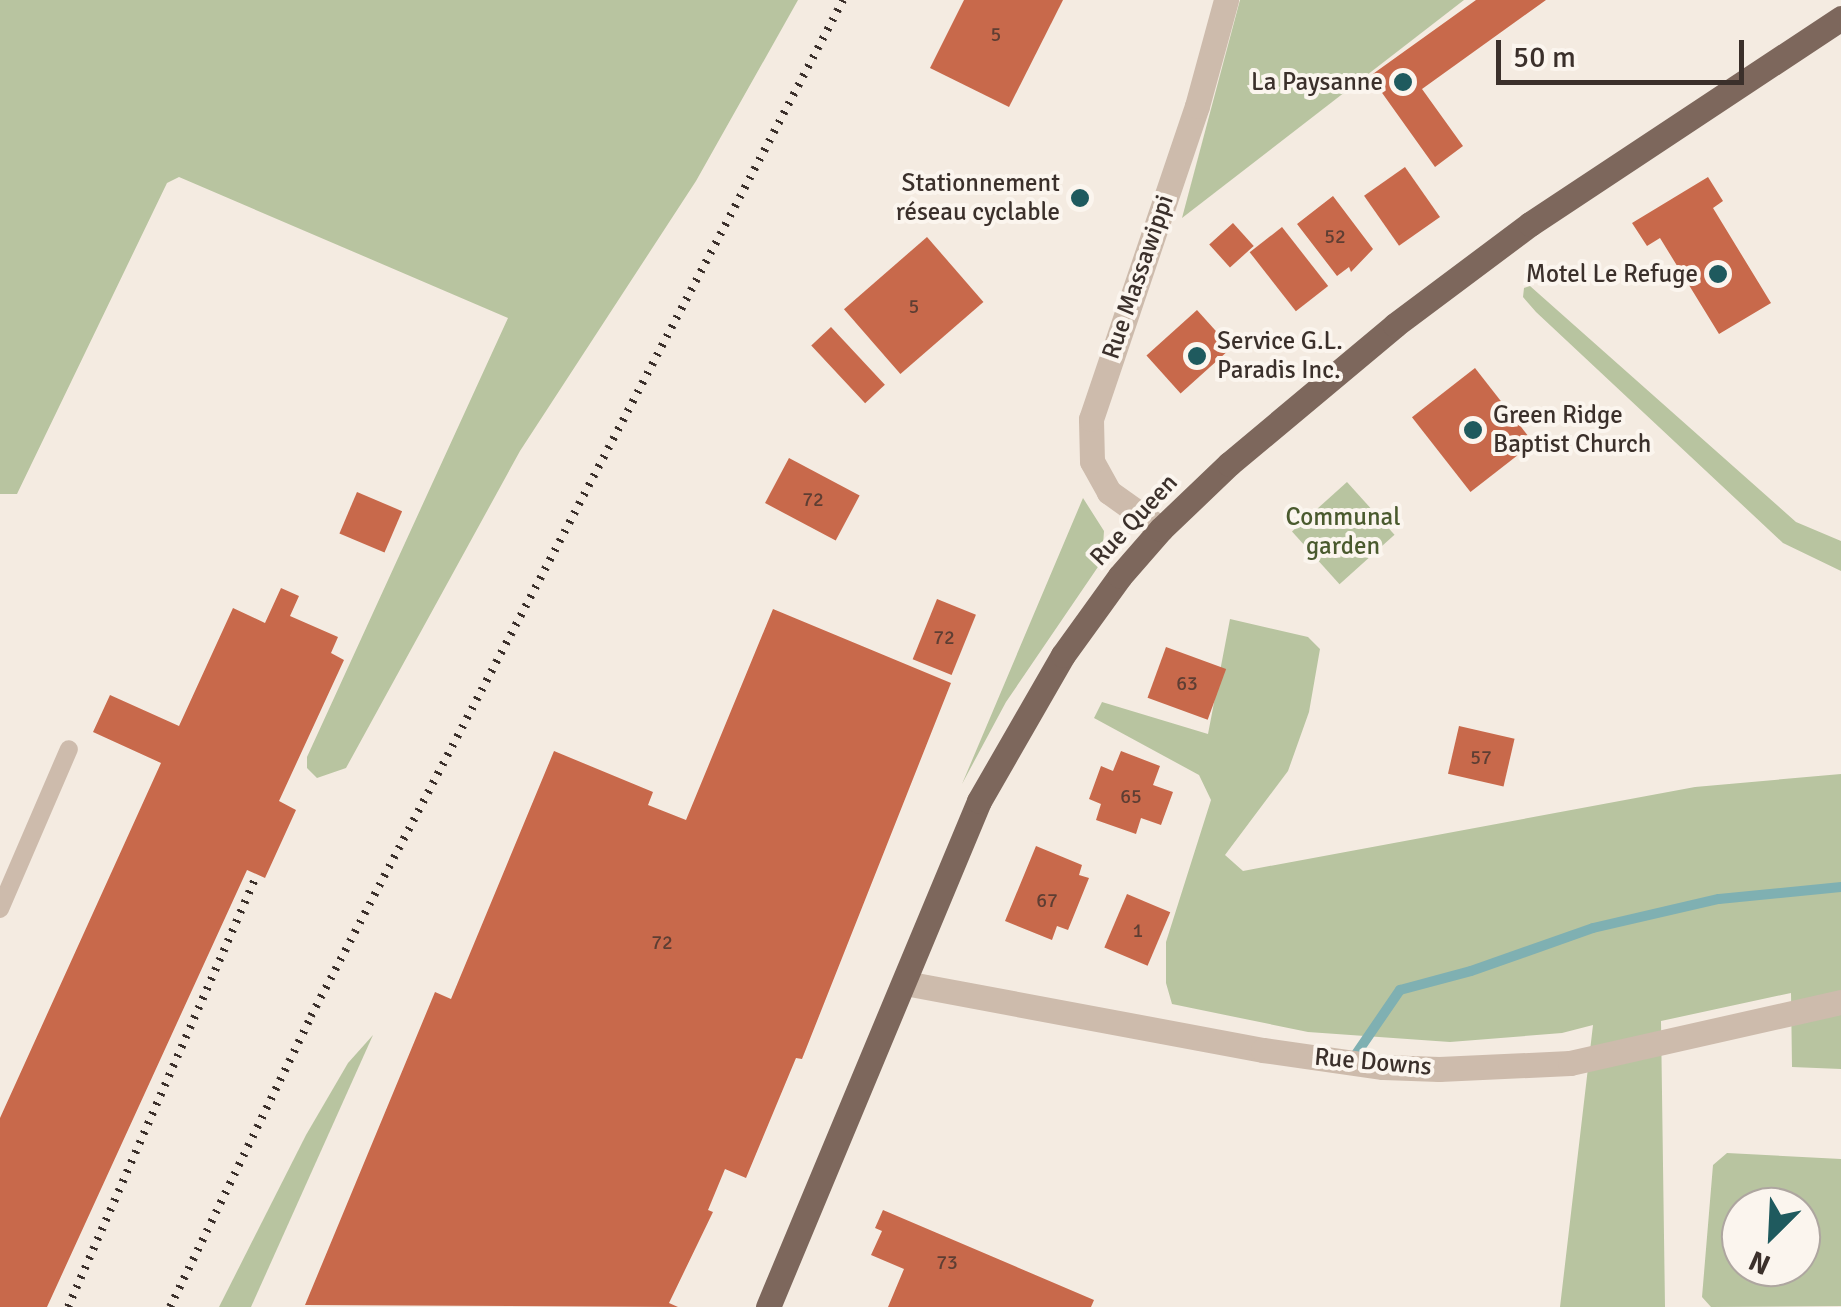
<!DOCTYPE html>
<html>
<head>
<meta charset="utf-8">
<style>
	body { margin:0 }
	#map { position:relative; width:1841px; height:1307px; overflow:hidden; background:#f4ebe1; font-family:Signika,sans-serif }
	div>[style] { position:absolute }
	.green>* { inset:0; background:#b8c4a0; transform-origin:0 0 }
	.stream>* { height:10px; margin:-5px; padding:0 5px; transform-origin:5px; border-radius:5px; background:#7fb0b2 }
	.building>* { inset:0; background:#c8694b; transform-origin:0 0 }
	.service>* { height:18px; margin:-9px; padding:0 9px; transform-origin:9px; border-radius:9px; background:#cdbbac }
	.minor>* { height:25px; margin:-12.5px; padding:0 12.5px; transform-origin:12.5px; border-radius:12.5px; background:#cdbbac }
	.tertiary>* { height:25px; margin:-12.5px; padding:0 12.5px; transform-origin:12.5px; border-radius:12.5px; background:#cdbbac }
	.primary>* { height:25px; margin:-12.5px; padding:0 12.5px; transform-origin:12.5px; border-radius:12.5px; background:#7d675c }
	.rail>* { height:8px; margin-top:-4px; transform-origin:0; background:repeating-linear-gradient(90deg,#3b302b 0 2.5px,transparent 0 10.5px) }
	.dots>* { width:28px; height:28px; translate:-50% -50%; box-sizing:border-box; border:5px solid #fbf5ee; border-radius:50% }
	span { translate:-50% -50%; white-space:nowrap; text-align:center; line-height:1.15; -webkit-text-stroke:8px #fbf5ee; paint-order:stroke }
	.number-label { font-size:20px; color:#5e3e33 }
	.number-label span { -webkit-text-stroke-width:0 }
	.poi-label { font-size:25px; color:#3b302b }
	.right { translate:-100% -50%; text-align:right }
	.left { translate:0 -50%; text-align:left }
	.street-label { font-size:25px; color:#3b302b }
	.park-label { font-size:25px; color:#4a5a2e }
	.north { position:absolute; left:1721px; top:1187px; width:100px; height:100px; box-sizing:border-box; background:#fbf5ee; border:2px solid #aea6a0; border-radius:50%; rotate:204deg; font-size:28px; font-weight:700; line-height:40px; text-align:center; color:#3b302b }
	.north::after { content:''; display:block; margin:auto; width:35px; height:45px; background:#1f5a5e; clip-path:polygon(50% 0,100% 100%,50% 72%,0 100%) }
	.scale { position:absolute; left:1496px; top:40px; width:248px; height:45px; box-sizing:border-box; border:5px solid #3b302b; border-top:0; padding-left:12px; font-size:30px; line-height:35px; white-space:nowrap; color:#3b302b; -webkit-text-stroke:8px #fbf5ee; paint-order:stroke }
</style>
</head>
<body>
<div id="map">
	<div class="green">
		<div style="clip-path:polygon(0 0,798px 0,696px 181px,520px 451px,346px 768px,317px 778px,307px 768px,307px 757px,508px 318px,179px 177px,167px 183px,17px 494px,0 494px)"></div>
		<div style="clip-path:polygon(1240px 0,1464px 0,1182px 218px)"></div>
		<div style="clip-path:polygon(1530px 286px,1796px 522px,1841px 541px,1841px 571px,1783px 543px,1536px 312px,1523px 297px,1524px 288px)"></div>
		<div style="left:1347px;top:482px;width:71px;height:74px;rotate:48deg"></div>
		<div style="clip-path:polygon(1083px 498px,1104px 531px,1102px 561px,1006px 702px,962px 784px)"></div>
		<div style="clip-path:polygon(1230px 619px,1308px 637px,1320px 649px,1309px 712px,1288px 771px,1225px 855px,1243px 871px,1695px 787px,1841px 774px,1841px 1069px,1792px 1067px,1791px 993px,1661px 1021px,1665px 1307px,1560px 1307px,1593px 1025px,1562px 1033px,1450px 1042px,1308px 1032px,1172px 1004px,1166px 983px,1166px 942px,1211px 800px,1199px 775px,1094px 718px,1102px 702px,1208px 734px)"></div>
		<div style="clip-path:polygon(373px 1035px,251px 1307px,219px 1307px,306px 1135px,348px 1063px)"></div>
		<div style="clip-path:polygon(evenodd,1727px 1153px,1841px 1159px,1841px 1306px,1711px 1307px,1702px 1297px,1713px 1165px,1727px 1153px,1741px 1207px,1801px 1207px,1801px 1267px,1741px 1267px,1741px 1207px)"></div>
	</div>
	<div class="stream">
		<div style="left:1352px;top:1060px;width:85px;rotate:-55.6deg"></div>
		<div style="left:1400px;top:990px;width:73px;rotate:-15deg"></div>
		<div style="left:1471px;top:971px;width:129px;rotate:-19.4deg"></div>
		<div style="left:1593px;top:928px;width:129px;rotate:-13deg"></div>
		<div style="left:1719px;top:899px;width:123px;rotate:-5.6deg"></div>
	</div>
	<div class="building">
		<div style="clip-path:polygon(964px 0,1063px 0,1009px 107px,930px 68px)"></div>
		<div style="clip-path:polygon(1476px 0,1546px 0,1422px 89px,1463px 146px,1435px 167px,1370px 76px)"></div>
		<div style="left:1405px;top:167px;width:61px;height:50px;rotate:55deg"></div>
		<div style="clip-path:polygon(1708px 177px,1723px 201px,1713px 208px,1771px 303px,1719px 334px,1660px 238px,1647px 246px,1632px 223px)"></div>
		<div style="clip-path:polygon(1333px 196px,1373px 249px,1351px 272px,1349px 267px,1337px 276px,1297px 224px)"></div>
		<div style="left:1233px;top:223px;width:31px;height:32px;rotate:48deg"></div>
		<div style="left:1282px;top:227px;width:75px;height:41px;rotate:52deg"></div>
		<div style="left:927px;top:237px;width:86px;height:110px;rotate:49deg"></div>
		<div style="left:1197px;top:310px;width:51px;height:68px;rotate:48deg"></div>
		<div style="left:831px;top:327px;width:79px;height:27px;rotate:47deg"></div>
		<div style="left:1475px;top:368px;width:95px;height:80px;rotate:52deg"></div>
		<div style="left:789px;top:458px;width:80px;height:51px;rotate:28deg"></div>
		<div style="left:357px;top:492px;width:49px;height:45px;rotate:23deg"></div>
		<div style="clip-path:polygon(281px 588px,299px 596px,290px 616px,338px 637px,331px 653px,344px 660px,279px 801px,296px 810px,265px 878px,247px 870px,47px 1307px,0 1307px,0 1118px,161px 763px,93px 732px,110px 695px,179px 726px,233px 608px,265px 623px)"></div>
		<div style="left:937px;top:599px;width:42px;height:65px;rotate:22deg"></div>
		<div style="clip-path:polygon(773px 609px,951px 683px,802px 1059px,796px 1058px,746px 1178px,725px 1169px,708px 1210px,713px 1212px,669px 1303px,678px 1307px,305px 1305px,435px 992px,451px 999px,554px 751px,653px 792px,648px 805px,686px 820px)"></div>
		<div style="left:1166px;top:647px;width:64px;height:54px;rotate:20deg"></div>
		<div style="left:1459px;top:726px;width:57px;height:49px;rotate:13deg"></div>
		<div style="clip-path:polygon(1121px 751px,1160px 766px,1153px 785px,1173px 792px,1161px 825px,1141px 818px,1136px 834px,1096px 820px,1101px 804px,1089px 799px,1101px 766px,1113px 771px)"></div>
		<div style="clip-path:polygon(1036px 846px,1082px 865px,1079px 875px,1089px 878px,1068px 930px,1057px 926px,1052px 940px,1005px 921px)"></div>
		<div style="left:1127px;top:894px;width:47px;height:58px;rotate:23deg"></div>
		<div style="clip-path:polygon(883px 1210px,1094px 1300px,1091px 1307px,888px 1307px,904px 1269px,871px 1255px,882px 1231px,875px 1228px)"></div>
	</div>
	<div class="service">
		<div style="left:0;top:909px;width:174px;rotate:-66.7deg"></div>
	</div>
	<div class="minor">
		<div style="left:905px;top:983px;width:364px;rotate:10.6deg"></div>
		<div style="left:1263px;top:1050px;width:121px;rotate:8.1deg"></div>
		<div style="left:1383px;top:1067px;width:56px;rotate:2deg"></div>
		<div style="left:1439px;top:1069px;width:131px;rotate:-2.6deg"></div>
		<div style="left:1570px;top:1063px;width:278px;rotate:-12.7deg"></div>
	</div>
	<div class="tertiary">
		<div style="left:1161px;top:529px;width:64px;rotate:-144.6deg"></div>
		<div style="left:1109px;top:492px;width:35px;rotate:-119deg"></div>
		<div style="left:1092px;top:461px;width:42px;rotate:-91.4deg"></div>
		<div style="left:1091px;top:419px;width:330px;rotate:-71.3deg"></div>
		<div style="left:1197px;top:106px;width:110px;rotate:-74.7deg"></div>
	</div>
	<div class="primary">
		<div style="left:768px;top:1307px;width:548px;rotate:-67.36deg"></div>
		<div style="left:979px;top:801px;width:168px;rotate:-60.1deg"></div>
		<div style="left:1063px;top:655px;width:97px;rotate:-54.2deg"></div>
		<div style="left:1120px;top:576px;width:62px;rotate:-48.9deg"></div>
		<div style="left:1161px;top:529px;width:94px;rotate:-43.7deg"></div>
		<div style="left:1229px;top:464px;width:217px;rotate:-39.9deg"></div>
		<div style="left:1395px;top:325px;width:169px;rotate:-36.8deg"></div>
		<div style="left:1530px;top:224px;width:373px;rotate:-33.5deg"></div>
	</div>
	<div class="rail">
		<div style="left:68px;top:1307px;width:467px;rotate:-66.4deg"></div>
		<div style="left:170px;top:1307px;width:323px;rotate:-64.1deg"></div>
		<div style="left:311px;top:1016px;width:1147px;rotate:-62.36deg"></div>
	</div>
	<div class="dots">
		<div style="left:1403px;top:82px;background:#1f5a5e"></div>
		<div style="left:1080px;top:198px;background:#1f5a5e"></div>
		<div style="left:1718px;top:274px;background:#1f5a5e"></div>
		<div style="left:1197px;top:356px;background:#1f5a5e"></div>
		<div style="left:1473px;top:430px;background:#1f5a5e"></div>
	</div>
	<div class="number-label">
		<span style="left:996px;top:34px">5</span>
		<span style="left:1335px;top:236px">52</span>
		<span style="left:914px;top:306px">5</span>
		<span style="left:813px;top:499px">72</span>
		<span style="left:944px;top:637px">72</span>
		<span style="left:1187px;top:683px">63</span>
		<span style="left:1481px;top:757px">57</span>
		<span style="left:1131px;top:796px">65</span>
		<span style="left:1047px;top:900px">67</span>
		<span style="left:1138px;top:930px">1</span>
		<span style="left:662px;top:942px">72</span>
		<span style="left:947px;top:1262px">73</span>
	</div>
	<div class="poi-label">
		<span class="right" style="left:1383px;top:82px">La Paysanne</span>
		<span class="right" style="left:1060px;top:198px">Stationnement<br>réseau cyclable</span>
		<span class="right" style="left:1698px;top:274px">Motel Le Refuge</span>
		<span class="left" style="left:1217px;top:356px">Service G.L.<br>Paradis Inc.</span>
		<span class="left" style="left:1493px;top:430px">Green Ridge<br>Baptist Church</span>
	</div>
	<div class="street-label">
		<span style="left:1138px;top:277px;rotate:-71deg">Rue Massawippi</span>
		<span style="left:1134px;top:520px;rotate:-47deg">Rue Queen</span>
		<span style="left:1373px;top:1062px;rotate:5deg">Rue Downs</span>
	</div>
	<div class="park-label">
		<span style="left:1343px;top:532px">Communal<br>garden</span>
	</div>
	<div class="north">N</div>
	<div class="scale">50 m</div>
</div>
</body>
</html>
